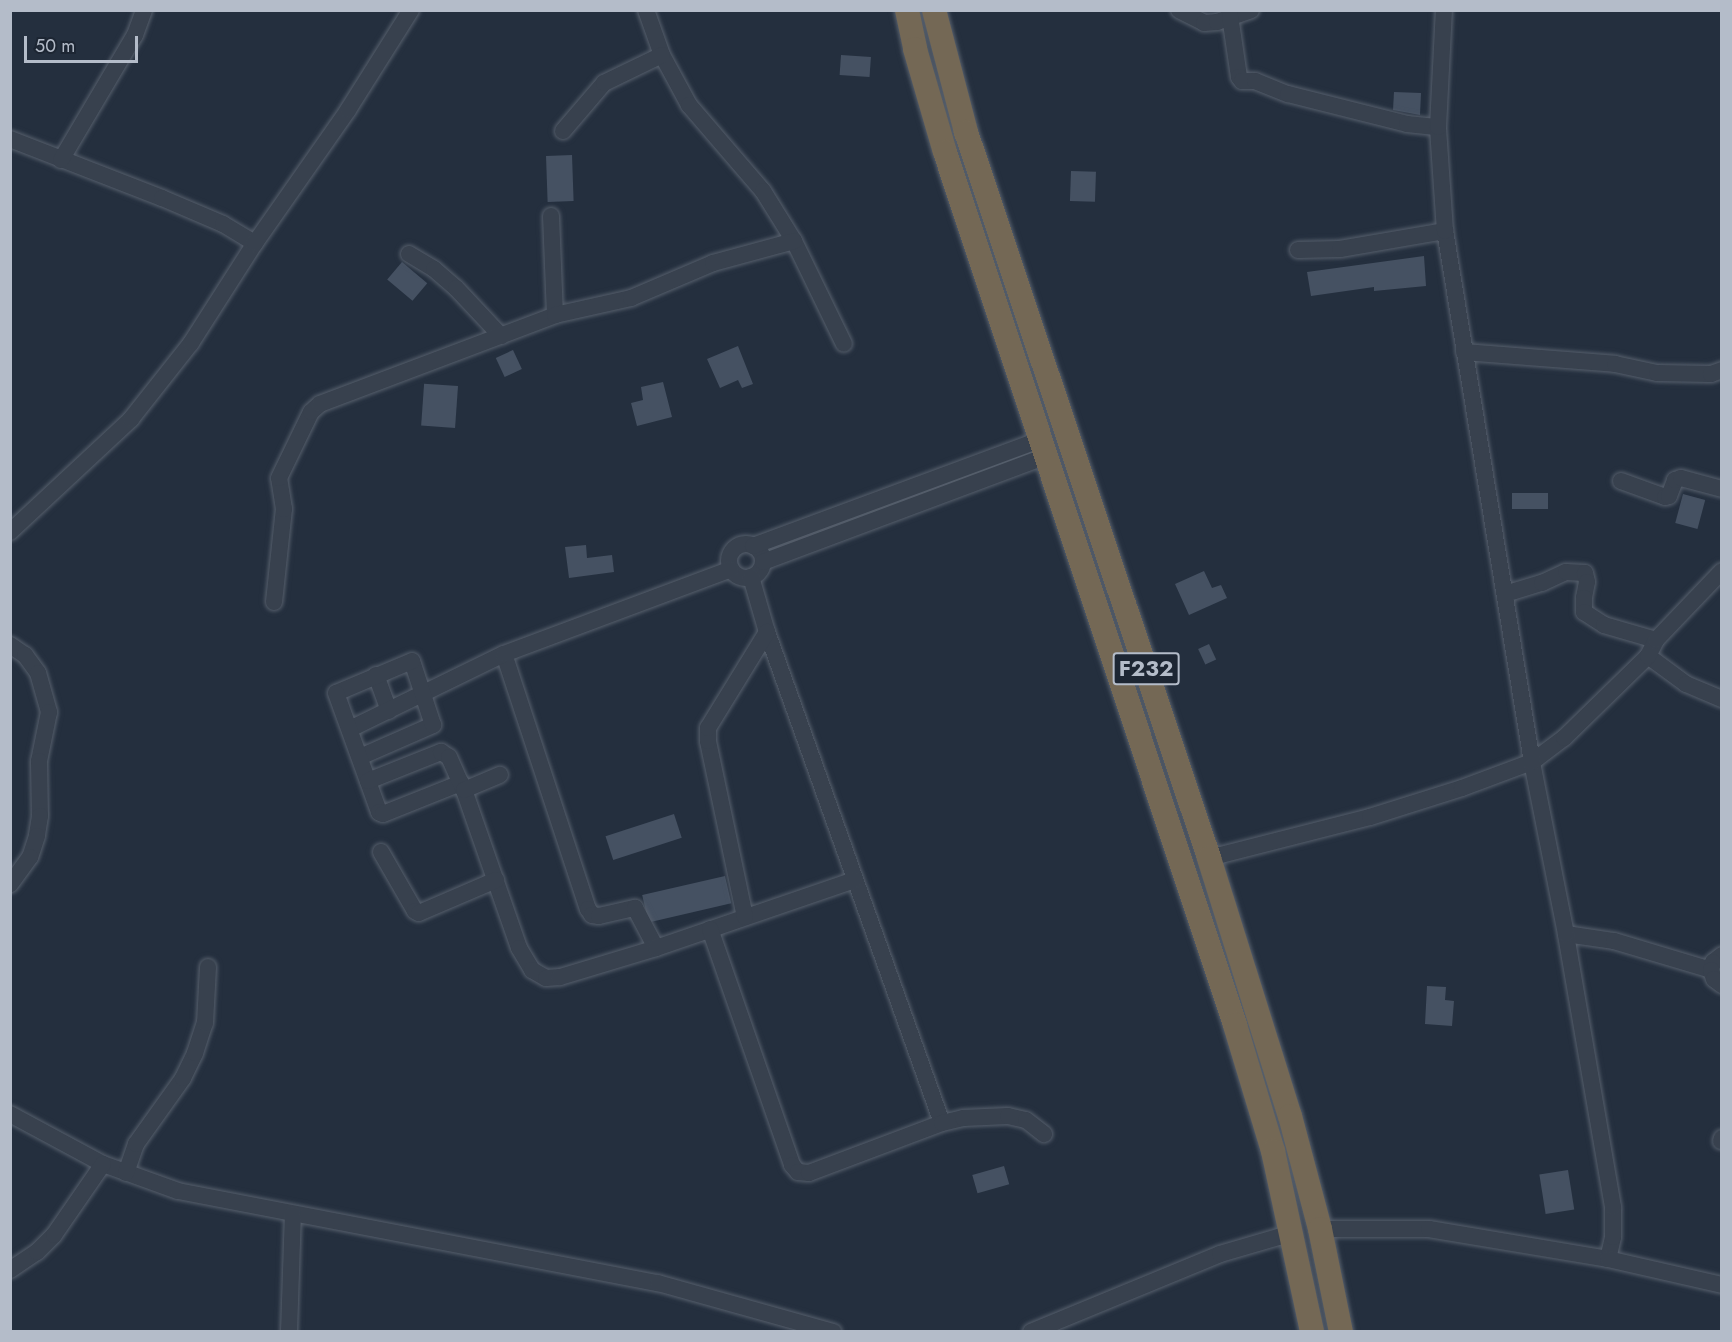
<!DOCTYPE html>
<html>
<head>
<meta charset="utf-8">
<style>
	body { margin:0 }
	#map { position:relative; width:1732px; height:1342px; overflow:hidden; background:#242f3e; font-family:Jost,sans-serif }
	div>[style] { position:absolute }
	.building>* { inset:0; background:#455162; transform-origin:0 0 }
	.roads { filter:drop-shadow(0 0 2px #565f6c) drop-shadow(0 0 2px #565f6c) }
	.minor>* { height:16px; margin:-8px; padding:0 8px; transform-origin:8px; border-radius:8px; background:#38414e }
	.minor>.ring { margin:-8px; padding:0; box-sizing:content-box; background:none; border:16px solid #38414e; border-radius:50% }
	.highway>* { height:24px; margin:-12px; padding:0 12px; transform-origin:12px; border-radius:12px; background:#746855 }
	span { translate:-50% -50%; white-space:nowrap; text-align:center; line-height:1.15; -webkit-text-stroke:4.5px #1d2633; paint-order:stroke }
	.shield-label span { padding:2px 4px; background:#1d2633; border:2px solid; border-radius:4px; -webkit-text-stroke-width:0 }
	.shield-label { font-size:22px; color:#b4bcc9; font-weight:700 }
	.frame { position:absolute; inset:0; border:12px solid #b4bcc9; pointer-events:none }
	.scale { position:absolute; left:24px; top:36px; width:114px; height:27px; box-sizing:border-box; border:3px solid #b4bcc9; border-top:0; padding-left:8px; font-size:18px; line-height:21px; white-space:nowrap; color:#b4bcc9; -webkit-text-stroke:4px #1d2633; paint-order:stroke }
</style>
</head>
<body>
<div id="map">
	<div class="building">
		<div style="left:841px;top:55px;width:30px;height:20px;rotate:4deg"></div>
		<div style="clip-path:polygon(1394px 92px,1421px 93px,1420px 115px,1393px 110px)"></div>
		<div style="left:572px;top:155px;width:46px;height:26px;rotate:88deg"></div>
		<div style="left:1071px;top:171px;width:25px;height:30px;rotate:2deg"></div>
		<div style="clip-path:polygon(1424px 256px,1426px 286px,1374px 291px,1374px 287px,1311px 296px,1307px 272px)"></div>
		<div style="left:402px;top:262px;width:33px;height:23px;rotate:40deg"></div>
		<div style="clip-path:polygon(738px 346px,753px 384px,742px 388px,738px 380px,720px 388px,707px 359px)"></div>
		<div style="left:513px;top:350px;width:21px;height:19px;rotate:65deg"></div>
		<div style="clip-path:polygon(663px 382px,672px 417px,637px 426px,631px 403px,643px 400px,641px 387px)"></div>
		<div style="left:458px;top:386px;width:42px;height:34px;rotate:94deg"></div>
		<div style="left:1512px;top:493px;width:36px;height:16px"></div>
		<div style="left:1683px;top:494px;width:23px;height:30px;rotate:15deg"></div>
		<div style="clip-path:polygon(586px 545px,587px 558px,612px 555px,614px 572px,569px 578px,565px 547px)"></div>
		<div style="clip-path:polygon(1204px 571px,1212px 588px,1221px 585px,1227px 598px,1189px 615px,1175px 584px)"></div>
		<div style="left:1209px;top:644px;width:17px;height:12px;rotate:65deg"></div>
		<div style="left:674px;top:814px;width:25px;height:72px;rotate:72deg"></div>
		<div style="left:725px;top:876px;width:28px;height:85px;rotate:77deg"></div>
		<div style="clip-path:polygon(1427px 986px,1446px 987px,1445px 1000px,1454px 1001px,1452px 1026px,1425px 1024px)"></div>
		<div style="left:1004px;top:1166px;width:19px;height:33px;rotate:74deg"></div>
		<div style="left:1568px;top:1170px;width:40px;height:29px;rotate:81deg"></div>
	</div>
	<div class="roads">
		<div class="minor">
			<div style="left:646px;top:10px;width:48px;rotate:70.4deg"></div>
			<div style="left:662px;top:55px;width:57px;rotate:61.6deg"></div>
			<div style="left:689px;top:105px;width:113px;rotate:49.3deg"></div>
			<div style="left:763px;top:191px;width:59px;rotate:58.2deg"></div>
			<div style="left:794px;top:241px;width:114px;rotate:64.1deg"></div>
			<div style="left:1179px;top:10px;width:28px;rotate:27deg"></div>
			<div style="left:1204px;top:23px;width:13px;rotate:-4deg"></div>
			<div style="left:1217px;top:22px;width:36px;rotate:-19deg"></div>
			<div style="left:1230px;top:16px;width:62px;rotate:81.6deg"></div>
			<div style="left:1239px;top:77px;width:5px;rotate:53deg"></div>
			<div style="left:1242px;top:81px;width:13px"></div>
			<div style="left:1255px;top:81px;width:35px;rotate:22deg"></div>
			<div style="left:1288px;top:94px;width:123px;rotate:14.1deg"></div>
			<div style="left:1407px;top:124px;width:31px;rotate:6deg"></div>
			<div style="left:563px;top:131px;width:63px;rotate:-49.5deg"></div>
			<div style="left:604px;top:83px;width:64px;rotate:-25.8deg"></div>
			<div style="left:10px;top:139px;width:163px;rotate:21.2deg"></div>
			<div style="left:162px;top:198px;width:66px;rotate:23.1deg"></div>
			<div style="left:223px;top:224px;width:37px;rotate:31deg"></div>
			<div style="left:61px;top:160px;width:145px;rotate:-59.4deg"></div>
			<div style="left:135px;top:35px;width:27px;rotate:-70deg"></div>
			<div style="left:551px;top:216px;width:99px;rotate:87.7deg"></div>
			<div style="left:1298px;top:250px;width:42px;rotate:-1.4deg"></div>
			<div style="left:1340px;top:249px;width:107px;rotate:-9.7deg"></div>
			<div style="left:409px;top:254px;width:29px;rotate:31deg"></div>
			<div style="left:434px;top:269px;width:29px;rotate:41deg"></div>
			<div style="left:456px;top:288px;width:66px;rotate:46.8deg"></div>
			<div style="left:1464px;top:352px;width:151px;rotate:4.5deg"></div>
			<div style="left:1615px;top:364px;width:43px;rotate:12.1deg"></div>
			<div style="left:1657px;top:373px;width:54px;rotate:1.1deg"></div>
			<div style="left:1711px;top:374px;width:12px;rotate:-20deg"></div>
			<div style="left:1621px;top:481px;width:47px;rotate:20deg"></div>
			<div style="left:1665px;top:497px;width:4px;rotate:-14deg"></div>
			<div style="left:1669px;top:496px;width:17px;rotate:-69deg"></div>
			<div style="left:1675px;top:480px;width:6px;rotate:-18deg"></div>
			<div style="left:1681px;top:478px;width:42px;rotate:15deg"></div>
			<div style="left:10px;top:532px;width:166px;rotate:-43deg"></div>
			<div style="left:131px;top:419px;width:97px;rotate:-51.7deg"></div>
			<div style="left:191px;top:343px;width:119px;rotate:-57.4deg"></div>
			<div style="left:255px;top:243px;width:162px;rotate:-55deg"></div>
			<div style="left:348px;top:110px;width:118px;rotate:-57.8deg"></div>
			<div class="ring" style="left:729px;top:544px;width:18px;height:18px"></div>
			<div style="left:753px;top:546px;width:306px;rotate:-20.3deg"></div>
			<div style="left:763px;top:562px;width:302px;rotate:-20.5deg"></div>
			<div style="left:751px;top:577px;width:57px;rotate:73.8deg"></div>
			<div style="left:767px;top:632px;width:521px;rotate:70.38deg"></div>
			<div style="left:1505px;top:594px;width:39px;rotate:-17deg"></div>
			<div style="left:1542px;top:583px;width:26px;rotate:-25deg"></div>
			<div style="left:1566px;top:572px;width:19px;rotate:3deg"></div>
			<div style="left:1585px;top:573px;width:9px;rotate:77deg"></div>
			<div style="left:1587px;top:582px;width:16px;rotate:101deg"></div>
			<div style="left:1584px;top:598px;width:14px;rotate:90deg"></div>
			<div style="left:1584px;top:612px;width:24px;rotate:33deg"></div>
			<div style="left:1604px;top:625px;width:54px;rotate:16.1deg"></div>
			<div style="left:274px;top:602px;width:94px;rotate:-83.9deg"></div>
			<div style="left:284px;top:509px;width:31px;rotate:-99deg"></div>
			<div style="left:279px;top:478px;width:73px;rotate:-64.1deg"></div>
			<div style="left:311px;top:412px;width:12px;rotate:-42deg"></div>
			<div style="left:320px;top:404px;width:251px;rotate:-20.7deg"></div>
			<div style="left:555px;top:315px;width:78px;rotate:-12.6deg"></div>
			<div style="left:631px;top:298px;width:89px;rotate:-23.1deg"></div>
			<div style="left:713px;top:263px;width:84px;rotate:-15.2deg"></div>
			<div style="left:10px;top:645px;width:18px;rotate:34deg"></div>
			<div style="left:25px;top:655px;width:22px;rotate:54deg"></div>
			<div style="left:38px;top:673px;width:41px;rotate:74.2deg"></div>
			<div style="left:49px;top:712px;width:50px;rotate:101.5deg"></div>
			<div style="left:39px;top:761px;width:55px;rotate:89deg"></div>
			<div style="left:40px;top:816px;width:20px;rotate:99deg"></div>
			<div style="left:37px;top:836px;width:22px;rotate:108deg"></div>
			<div style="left:30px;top:857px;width:34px;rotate:126deg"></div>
			<div style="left:504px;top:654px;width:268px;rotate:71.8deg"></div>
			<div style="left:588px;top:909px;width:7px;rotate:56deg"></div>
			<div style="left:592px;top:915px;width:7px;rotate:8deg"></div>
			<div style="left:599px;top:916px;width:37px;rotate:-13deg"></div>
			<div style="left:635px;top:908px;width:45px;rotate:62.3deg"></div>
			<div style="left:1648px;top:656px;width:47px;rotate:36.4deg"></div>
			<div style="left:1686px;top:684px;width:39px;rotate:23deg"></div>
			<div style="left:376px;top:675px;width:38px;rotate:70deg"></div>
			<div style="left:350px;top:729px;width:171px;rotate:-26deg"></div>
			<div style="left:504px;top:654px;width:242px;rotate:-20.5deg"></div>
			<div style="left:360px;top:757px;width:80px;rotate:-23.7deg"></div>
			<div style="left:433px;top:725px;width:67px;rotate:-108.2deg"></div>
			<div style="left:412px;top:661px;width:82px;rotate:157.2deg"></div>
			<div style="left:336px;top:693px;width:127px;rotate:70.1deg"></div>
			<div style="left:379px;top:812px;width:4px;rotate:27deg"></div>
			<div style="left:383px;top:814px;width:84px;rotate:-21.7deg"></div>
			<div style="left:368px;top:781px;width:79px;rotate:-21.7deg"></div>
			<div style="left:441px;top:752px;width:9px;rotate:32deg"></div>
			<div style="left:449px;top:757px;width:36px;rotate:66deg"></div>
			<div style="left:464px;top:790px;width:167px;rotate:70.8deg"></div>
			<div style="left:519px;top:948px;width:26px;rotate:59deg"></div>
			<div style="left:532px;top:970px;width:16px;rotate:30deg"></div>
			<div style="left:546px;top:978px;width:14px;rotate:-4deg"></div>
			<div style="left:560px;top:977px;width:100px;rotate:-16.8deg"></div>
			<div style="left:656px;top:948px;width:210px;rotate:-18.9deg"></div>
			<div style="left:464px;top:790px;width:39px;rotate:-23deg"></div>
			<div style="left:381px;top:852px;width:68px;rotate:60deg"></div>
			<div style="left:415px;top:911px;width:4px;rotate:27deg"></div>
			<div style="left:419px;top:913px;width:84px;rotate:-23.2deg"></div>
			<div style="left:1209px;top:858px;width:166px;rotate:-14.3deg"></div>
			<div style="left:1370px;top:817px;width:96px;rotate:-17.5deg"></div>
			<div style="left:1462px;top:788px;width:75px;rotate:-20.4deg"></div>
			<div style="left:1532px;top:762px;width:40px;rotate:-37deg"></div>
			<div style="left:1564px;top:738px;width:117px;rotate:-44.3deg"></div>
			<div style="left:1648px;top:656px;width:18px;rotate:-63deg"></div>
			<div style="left:1656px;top:640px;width:95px;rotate:-46.3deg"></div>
			<div style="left:745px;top:917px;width:180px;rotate:-101.9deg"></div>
			<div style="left:708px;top:741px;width:13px;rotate:-90deg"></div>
			<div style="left:708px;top:728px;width:113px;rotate:-58.4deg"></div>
			<div style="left:710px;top:929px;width:250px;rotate:70.8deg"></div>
			<div style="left:792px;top:1165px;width:9px;rotate:49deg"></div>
			<div style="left:798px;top:1172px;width:11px;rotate:5deg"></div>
			<div style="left:809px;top:1173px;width:142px;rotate:-20.6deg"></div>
			<div style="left:942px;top:1123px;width:22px;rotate:-13deg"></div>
			<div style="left:963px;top:1118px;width:45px;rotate:-2.5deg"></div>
			<div style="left:1008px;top:1116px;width:18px;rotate:13deg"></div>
			<div style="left:1026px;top:1120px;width:23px;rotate:38deg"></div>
			<div style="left:1566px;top:934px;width:49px;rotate:8.3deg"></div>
			<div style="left:1614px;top:941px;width:101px;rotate:16.6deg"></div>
			<div style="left:1722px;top:955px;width:11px;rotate:142deg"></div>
			<div style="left:1713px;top:962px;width:8px;rotate:104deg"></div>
			<div style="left:1711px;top:970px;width:9px;rotate:72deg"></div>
			<div style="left:1714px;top:979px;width:10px;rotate:37deg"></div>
			<div style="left:10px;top:1114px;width:106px;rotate:28.3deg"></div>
			<div style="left:103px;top:1164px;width:80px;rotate:19.8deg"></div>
			<div style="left:178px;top:1191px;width:489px;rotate:10.9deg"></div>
			<div style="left:658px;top:1283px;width:182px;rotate:15.6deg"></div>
			<div style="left:1721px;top:1141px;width:3px;rotate:-72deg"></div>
			<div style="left:126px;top:1173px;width:31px;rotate:-71deg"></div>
			<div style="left:136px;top:1144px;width:81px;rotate:-54.5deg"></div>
			<div style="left:183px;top:1078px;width:28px;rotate:-64deg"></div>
			<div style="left:195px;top:1053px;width:32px;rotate:-72deg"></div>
			<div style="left:205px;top:1023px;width:56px;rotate:-86.9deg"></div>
			<div style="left:1320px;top:1229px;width:109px"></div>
			<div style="left:1429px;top:1229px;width:181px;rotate:9.5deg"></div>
			<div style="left:1608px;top:1259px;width:23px;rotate:-77deg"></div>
			<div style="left:1613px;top:1237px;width:30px;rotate:-90deg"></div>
			<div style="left:1613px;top:1207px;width:277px;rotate:-99.8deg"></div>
			<div style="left:1566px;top:934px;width:175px;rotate:-101.2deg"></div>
			<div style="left:1532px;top:762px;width:538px;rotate:-99.3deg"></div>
			<div style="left:1445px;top:231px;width:104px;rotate:-93.9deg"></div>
			<div style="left:1438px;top:127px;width:117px;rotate:-87.1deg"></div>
			<div style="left:1608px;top:1259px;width:117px;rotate:12.8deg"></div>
			<div style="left:10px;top:1270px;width:32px;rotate:-34deg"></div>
			<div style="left:37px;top:1252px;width:24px;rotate:-45deg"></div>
			<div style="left:54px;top:1235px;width:86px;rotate:-55.4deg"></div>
			<div style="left:289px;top:1332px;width:118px;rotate:-88.1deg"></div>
			<div style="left:1031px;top:1332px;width:204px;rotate:-22.4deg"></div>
			<div style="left:1220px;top:1254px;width:75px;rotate:-16.3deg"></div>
		</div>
		<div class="highway">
			<div style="left:907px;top:10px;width:40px;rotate:78deg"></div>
			<div style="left:915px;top:49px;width:107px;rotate:73.8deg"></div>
			<div style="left:945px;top:152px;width:920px;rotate:71.62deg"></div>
			<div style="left:1235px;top:1025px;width:132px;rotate:73.2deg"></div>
			<div style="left:1273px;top:1151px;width:185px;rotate:77.8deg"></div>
			<div style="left:934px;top:10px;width:126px;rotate:75.3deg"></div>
			<div style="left:966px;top:132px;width:766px;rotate:71.49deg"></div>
			<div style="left:1209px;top:858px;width:270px;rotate:72.6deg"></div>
			<div style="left:1290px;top:1116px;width:117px;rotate:75.1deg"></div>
			<div style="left:1320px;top:1229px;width:105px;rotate:78.5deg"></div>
		</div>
	</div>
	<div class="shield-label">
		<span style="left:1146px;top:669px">F232</span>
	</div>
	<div class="frame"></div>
	<div class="scale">50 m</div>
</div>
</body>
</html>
